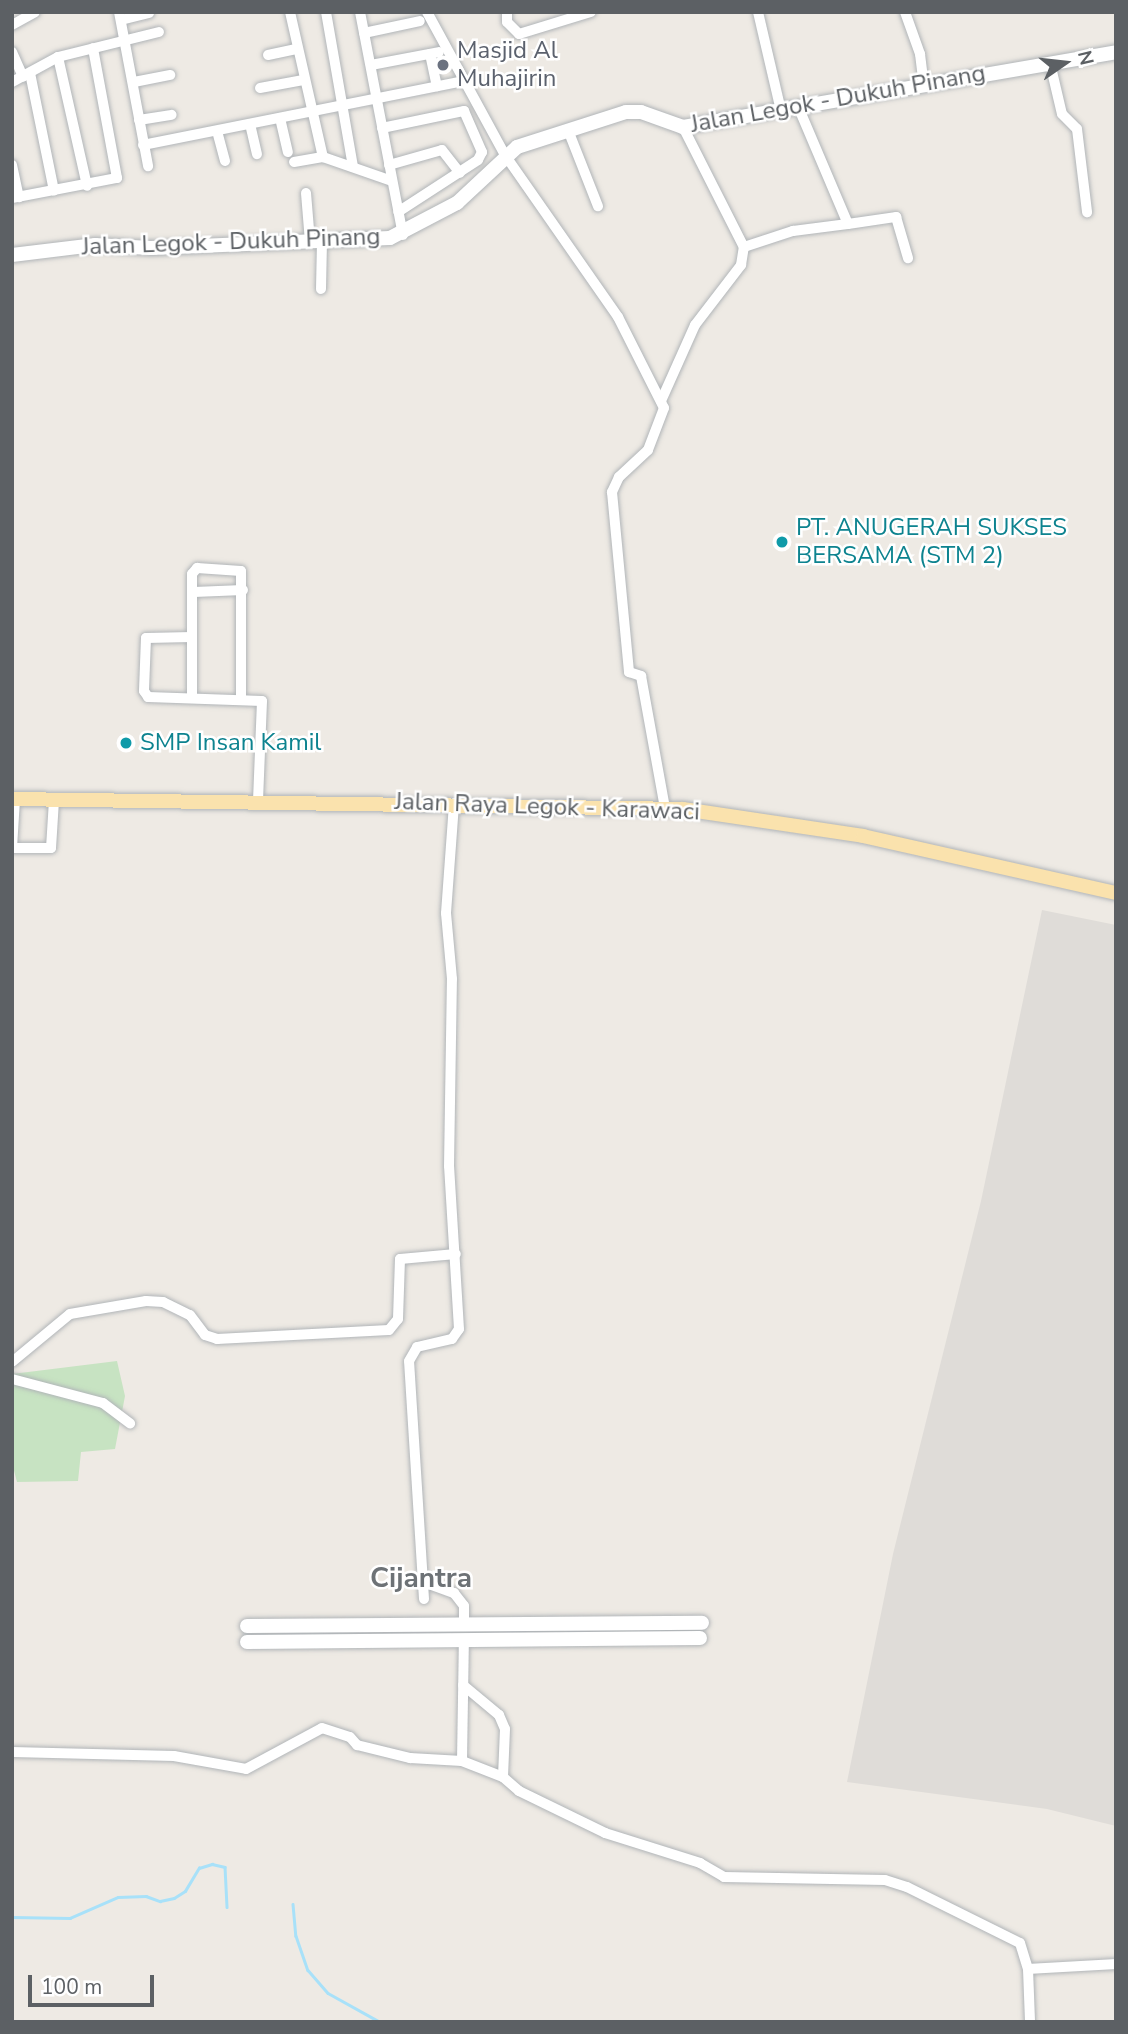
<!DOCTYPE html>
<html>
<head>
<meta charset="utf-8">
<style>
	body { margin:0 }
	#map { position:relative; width:1128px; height:2034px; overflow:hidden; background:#eeeae4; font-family:"Nunito Sans",sans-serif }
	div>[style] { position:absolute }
	.industrial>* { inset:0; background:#dfdcd8 }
	.green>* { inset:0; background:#c7e3c2 }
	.stream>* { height:2.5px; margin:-1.25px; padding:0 1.25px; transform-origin:1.25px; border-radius:1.25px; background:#a8e1f9 }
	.roads { filter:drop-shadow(0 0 2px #b1b5b8) drop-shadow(0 0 2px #b1b5b8) }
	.street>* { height:10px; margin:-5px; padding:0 5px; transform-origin:5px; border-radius:5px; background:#fff }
	.secondary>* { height:14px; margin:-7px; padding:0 7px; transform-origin:7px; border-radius:7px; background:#fff }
	.primary>* { height:14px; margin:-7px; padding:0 7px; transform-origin:7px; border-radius:7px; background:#fae2ad }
	.dots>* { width:19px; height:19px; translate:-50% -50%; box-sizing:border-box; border:4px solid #fff; border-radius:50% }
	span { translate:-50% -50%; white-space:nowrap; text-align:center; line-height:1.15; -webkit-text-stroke:5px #fff; paint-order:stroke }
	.worship-label { font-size:24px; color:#5b616d }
	.left { translate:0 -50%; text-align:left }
	.street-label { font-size:24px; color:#5c6064 }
	.culture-label { font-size:24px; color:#0d838f }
	.quarter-label { font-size:28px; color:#6d7276; font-weight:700 }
	.frame { position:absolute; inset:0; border:14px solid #5c6064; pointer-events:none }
	.north { position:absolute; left:1030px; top:28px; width:70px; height:70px; -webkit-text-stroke:5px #fff; paint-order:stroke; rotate:76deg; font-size:19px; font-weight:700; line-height:28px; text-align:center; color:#5c6064 }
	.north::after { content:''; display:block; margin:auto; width:24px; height:32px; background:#5c6064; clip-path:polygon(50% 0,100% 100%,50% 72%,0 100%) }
	.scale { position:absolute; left:28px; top:1975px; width:126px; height:32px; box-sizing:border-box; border:4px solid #5c6064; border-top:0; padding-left:9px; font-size:21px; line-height:24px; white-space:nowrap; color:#5c6064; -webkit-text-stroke:5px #fff; paint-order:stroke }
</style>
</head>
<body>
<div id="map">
	<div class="industrial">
		<div style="clip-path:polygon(1042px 910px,1116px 925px,1116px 1826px,1047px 1809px,847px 1782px,893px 1554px,981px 1201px)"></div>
	</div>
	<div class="green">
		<div style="clip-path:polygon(117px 1361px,125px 1396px,115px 1449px,81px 1452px,78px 1481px,17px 1482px,12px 1463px,12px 1374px)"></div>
	</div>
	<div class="stream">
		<div style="left:293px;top:1904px;width:32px;rotate:85deg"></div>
		<div style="left:296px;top:1936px;width:36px;rotate:71deg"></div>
		<div style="left:308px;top:1970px;width:30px;rotate:49deg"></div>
		<div style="left:328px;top:1993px;width:60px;rotate:29.1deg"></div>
		<div style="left:12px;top:1917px;width:58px;rotate:1deg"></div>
		<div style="left:70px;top:1918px;width:52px;rotate:-23.6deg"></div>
		<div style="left:118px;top:1897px;width:28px;rotate:-2deg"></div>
		<div style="left:146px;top:1896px;width:15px;rotate:20deg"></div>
		<div style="left:160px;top:1901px;width:14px;rotate:-12deg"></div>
		<div style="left:174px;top:1898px;width:13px;rotate:-32deg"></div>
		<div style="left:185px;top:1891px;width:27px;rotate:-59deg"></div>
		<div style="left:199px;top:1868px;width:14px;rotate:-17deg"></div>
		<div style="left:212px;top:1864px;width:13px;rotate:13deg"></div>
		<div style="left:225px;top:1867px;width:40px;rotate:87.1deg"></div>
	</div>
	<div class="roads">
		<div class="street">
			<div style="left:119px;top:12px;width:157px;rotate:79.3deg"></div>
			<div style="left:290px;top:12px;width:149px;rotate:77.2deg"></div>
			<div style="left:323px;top:157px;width:73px;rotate:19.2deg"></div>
			<div style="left:326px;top:12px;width:157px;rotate:80.1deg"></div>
			<div style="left:360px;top:12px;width:227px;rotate:79.1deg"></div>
			<div style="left:427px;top:12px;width:163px;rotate:61.4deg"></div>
			<div style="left:505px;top:155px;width:198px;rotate:55.1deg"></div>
			<div style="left:618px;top:317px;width:102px;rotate:63.2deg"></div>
			<div style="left:664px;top:408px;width:45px;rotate:110.9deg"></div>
			<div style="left:648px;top:450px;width:40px;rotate:137deg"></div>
			<div style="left:619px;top:477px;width:17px;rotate:115deg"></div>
			<div style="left:612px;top:492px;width:181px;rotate:84.6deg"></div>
			<div style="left:629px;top:672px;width:13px;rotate:18deg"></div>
			<div style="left:641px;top:676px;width:134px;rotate:79.7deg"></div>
			<div style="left:507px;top:12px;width:10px;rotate:90deg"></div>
			<div style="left:507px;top:22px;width:17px;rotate:45deg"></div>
			<div style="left:519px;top:34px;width:75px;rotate:-17deg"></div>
			<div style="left:758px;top:12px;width:102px;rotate:76.9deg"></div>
			<div style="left:905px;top:12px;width:45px;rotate:70.3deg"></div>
			<div style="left:920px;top:54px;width:32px;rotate:83deg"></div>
			<div style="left:121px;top:20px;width:29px;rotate:-14deg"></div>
			<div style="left:12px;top:25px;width:26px;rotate:-29deg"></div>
			<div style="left:364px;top:33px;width:57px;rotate:-12.1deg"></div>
			<div style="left:12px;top:52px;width:27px;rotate:66deg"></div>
			<div style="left:430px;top:54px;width:33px;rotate:78deg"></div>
			<div style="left:268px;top:55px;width:30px;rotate:-12deg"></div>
			<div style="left:58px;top:57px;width:132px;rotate:77.3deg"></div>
			<div style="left:1050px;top:63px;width:52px;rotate:76.8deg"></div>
			<div style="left:1062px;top:114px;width:21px;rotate:45deg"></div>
			<div style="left:1077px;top:129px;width:84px;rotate:83.1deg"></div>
			<div style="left:371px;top:65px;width:69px;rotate:-10.8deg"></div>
			<div style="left:30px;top:73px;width:120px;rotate:78.5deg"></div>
			<div style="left:12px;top:82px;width:52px;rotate:-28.5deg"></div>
			<div style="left:58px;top:57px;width:104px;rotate:-13.9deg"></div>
			<div style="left:134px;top:82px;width:37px;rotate:-11deg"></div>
			<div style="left:260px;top:88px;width:44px;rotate:-10.5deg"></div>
			<div style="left:280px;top:118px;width:35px;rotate:77deg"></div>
			<div style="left:139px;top:120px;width:33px;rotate:-9deg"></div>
			<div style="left:250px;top:124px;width:31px;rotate:77deg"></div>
			<div style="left:683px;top:127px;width:135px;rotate:63.1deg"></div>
			<div style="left:744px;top:247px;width:52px;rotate:-18.1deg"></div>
			<div style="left:793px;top:231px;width:55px;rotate:-7.3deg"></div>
			<div style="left:848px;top:224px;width:128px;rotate:-113deg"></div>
			<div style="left:382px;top:128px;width:84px;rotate:-11.7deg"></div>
			<div style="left:464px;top:111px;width:45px;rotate:66.3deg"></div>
			<div style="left:482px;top:152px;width:9px;rotate:117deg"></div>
			<div style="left:478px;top:160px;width:95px;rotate:147deg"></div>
			<div style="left:568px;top:130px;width:82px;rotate:68.5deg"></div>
			<div style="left:217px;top:131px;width:31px;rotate:75deg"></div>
			<div style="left:143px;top:145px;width:320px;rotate:-11.3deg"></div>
			<div style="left:294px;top:162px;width:29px;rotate:-10deg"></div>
			<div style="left:12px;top:165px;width:33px;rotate:78deg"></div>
			<div style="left:389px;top:165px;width:55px;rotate:-15.8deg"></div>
			<div style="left:442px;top:150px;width:29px;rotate:52deg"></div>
			<div style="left:306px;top:193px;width:49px;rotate:85.3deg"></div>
			<div style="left:12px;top:198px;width:107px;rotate:-10.8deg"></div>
			<div style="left:117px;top:178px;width:132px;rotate:-100.5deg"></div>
			<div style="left:848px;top:224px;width:49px;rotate:-8.3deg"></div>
			<div style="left:896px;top:217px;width:43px;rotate:73.7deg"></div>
			<div style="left:321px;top:289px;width:47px;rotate:-88.8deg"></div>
			<div style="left:661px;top:401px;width:83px;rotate:-65.9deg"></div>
			<div style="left:695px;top:325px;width:76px;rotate:-52.5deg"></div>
			<div style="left:741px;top:265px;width:18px;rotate:-81deg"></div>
			<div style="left:194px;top:592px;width:49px;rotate:-2.3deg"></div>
			<div style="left:192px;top:637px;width:46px;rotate:178.8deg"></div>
			<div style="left:146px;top:638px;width:53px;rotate:92.2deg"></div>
			<div style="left:144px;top:691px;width:7px;rotate:56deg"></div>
			<div style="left:148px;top:697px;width:114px;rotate:2deg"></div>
			<div style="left:262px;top:701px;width:100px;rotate:92.3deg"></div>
			<div style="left:192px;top:698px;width:124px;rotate:-90deg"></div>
			<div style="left:192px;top:574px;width:8px;rotate:-50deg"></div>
			<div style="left:197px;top:568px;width:44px;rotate:3.9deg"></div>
			<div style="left:241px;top:571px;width:127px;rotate:90deg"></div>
			<div style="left:12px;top:848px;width:39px"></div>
			<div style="left:51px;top:848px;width:48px;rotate:-86.4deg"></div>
			<div style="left:12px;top:848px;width:49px;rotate:-86.5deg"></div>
			<div style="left:12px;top:1362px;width:75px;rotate:-39.6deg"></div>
			<div style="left:70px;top:1314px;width:77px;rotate:-9.7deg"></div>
			<div style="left:146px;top:1301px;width:17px;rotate:3deg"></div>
			<div style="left:163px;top:1302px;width:30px;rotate:26deg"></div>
			<div style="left:190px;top:1315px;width:25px;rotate:53deg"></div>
			<div style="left:205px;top:1335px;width:13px;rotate:18deg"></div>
			<div style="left:217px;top:1339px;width:172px;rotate:-3deg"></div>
			<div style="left:389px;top:1330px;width:14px;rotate:-51deg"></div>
			<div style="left:398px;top:1319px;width:60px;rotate:-88.1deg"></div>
			<div style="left:400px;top:1259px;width:56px;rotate:-5.1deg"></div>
			<div style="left:12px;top:1379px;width:94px;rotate:14.8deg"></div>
			<div style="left:103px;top:1403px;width:34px;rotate:37deg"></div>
			<div style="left:423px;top:1576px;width:10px;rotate:53deg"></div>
			<div style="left:429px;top:1584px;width:27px;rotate:20deg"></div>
			<div style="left:454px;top:1593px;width:16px;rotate:52deg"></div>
			<div style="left:464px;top:1606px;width:19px;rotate:90deg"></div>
			<div style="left:424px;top:1599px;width:238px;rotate:-93.6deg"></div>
			<div style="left:409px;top:1361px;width:16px;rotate:-60deg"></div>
			<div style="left:417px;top:1347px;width:36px;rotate:-13deg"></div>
			<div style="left:452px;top:1339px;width:12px;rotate:-55deg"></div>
			<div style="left:459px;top:1329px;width:163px;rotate:-93.5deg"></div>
			<div style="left:449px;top:1166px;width:187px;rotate:-89.1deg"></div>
			<div style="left:452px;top:979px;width:66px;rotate:-95.2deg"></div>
			<div style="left:446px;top:913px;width:110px;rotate:-85.8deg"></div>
			<div style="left:463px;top:1685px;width:47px;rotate:39.8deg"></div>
			<div style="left:499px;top:1715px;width:15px;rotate:67deg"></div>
			<div style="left:505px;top:1729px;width:48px;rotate:92.4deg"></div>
			<div style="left:12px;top:1752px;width:162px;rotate:1.4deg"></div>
			<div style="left:174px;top:1756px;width:73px;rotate:10.2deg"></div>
			<div style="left:246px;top:1769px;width:86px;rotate:-28.3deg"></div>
			<div style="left:322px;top:1728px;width:29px;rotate:18deg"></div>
			<div style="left:350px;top:1737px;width:11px;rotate:49deg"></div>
			<div style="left:357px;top:1745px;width:55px;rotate:13.8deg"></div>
			<div style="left:410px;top:1758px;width:52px;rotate:3.3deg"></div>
			<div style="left:462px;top:1761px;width:44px;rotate:21.3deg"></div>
			<div style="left:503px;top:1777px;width:21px;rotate:41deg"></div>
			<div style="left:519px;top:1791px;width:96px;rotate:26deg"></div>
			<div style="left:605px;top:1833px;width:100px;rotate:17.5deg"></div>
			<div style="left:700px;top:1863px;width:28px;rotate:30deg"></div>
			<div style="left:724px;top:1877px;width:161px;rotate:1.1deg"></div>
			<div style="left:885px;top:1880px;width:23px;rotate:18deg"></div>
			<div style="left:907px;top:1887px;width:126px;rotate:26.4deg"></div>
			<div style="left:1020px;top:1943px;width:27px;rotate:73deg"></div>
			<div style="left:1028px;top:1969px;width:53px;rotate:87.8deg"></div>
			<div style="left:462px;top:1761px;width:121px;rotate:-89.1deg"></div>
			<div style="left:1028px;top:1969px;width:88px;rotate:-3.3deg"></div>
		</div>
		<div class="secondary">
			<div style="left:12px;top:255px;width:84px;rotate:-6.9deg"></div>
			<div style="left:95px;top:245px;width:56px;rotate:3.1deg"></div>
			<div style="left:151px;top:248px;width:239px;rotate:-2.4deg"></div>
			<div style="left:390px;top:238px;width:76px;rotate:-27.6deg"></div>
			<div style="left:457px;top:203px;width:82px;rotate:-43deg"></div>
			<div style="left:517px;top:147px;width:114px;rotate:-17.8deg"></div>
			<div style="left:626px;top:112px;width:15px"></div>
			<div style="left:641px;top:112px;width:45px;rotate:19.7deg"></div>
			<div style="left:683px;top:127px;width:439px;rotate:-9.8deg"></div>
			<div style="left:247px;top:1626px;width:455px;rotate:-0.4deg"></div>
			<div style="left:247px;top:1642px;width:453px;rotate:-0.5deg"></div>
		</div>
		<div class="primary">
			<div style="left:12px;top:799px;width:671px;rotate:0.85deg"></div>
			<div style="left:683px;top:809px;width:182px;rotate:8.5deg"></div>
			<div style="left:863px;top:836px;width:259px;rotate:12.7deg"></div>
		</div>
	</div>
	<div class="dots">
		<div style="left:443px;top:65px;background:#6b7280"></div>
		<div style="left:782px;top:542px;background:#0f9aa8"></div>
		<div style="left:126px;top:743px;background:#0f9aa8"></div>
	</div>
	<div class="worship-label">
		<span class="left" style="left:457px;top:65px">Masjid Al<br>Muhajirin</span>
	</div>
	<div class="street-label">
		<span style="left:838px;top:99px;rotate:-10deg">Jalan Legok - Dukuh Pinang</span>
		<span style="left:231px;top:242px;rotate:-2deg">Jalan Legok - Dukuh Pinang</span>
		<span style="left:547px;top:807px;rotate:2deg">Jalan Raya Legok - Karawaci</span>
	</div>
	<div class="culture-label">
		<span class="left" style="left:796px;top:542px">PT. ANUGERAH SUKSES<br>BERSAMA (STM 2)</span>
		<span class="left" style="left:140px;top:743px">SMP Insan Kamil</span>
	</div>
	<div class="quarter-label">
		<span style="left:421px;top:1578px">Cijantra</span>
	</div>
	<div class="frame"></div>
	<div class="north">N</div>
	<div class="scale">100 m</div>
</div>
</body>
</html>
